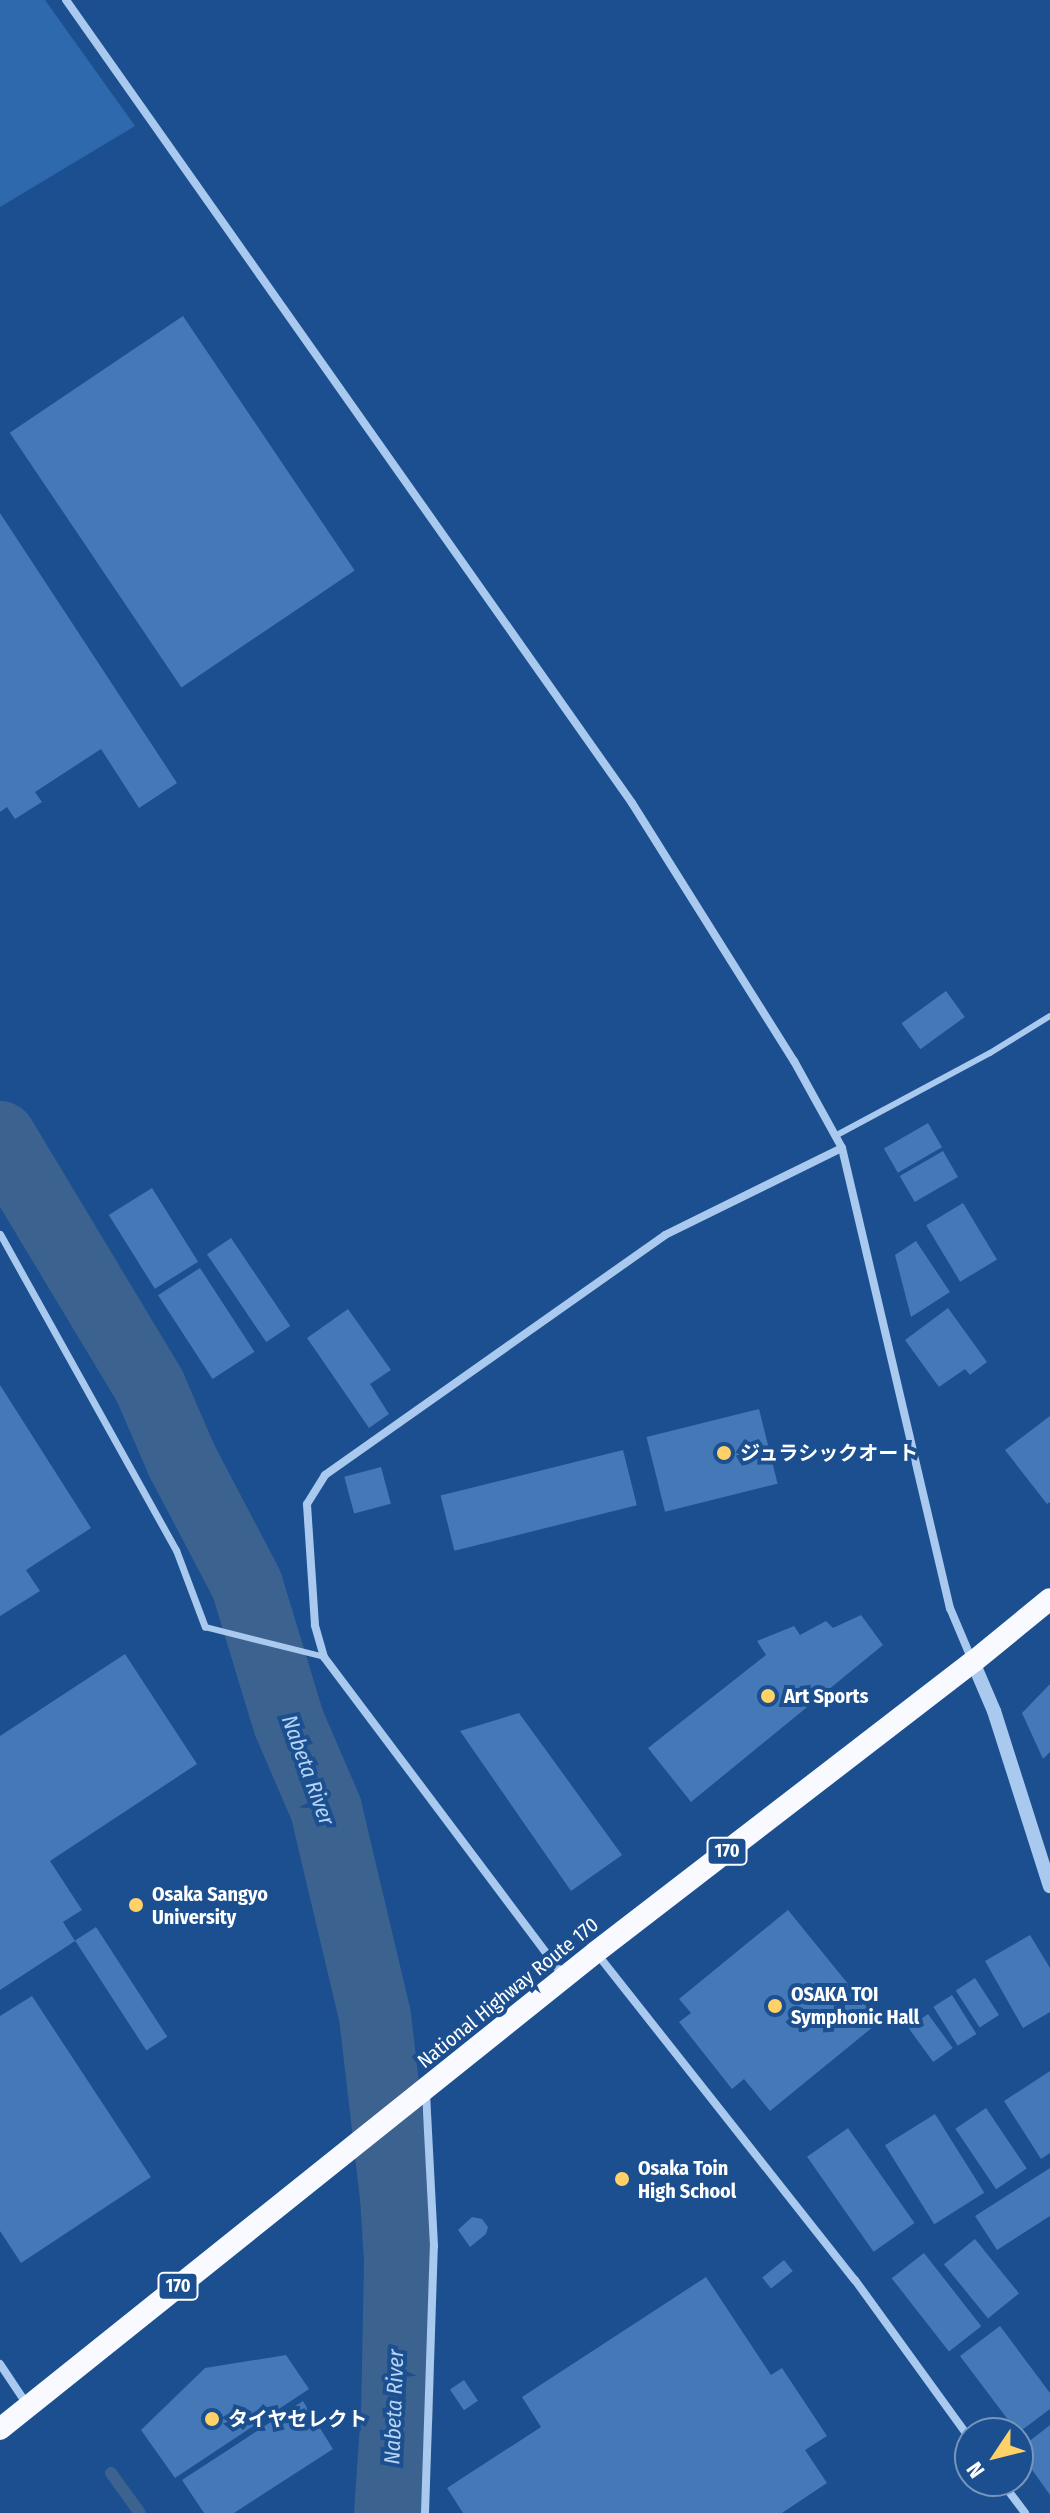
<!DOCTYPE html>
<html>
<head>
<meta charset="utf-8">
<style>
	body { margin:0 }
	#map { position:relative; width:1050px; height:2513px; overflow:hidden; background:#1b4f8f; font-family:"Fira Sans Condensed","Noto Sans JP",sans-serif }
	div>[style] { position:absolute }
	.green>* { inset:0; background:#2e69ad }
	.stream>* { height:12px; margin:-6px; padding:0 6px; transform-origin:6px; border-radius:6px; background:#3c6290 }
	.river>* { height:72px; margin:-36px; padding:0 36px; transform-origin:36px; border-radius:36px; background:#3c6290 }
	.building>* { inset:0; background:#4478b7; transform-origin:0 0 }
	.service>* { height:6px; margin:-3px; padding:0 3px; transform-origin:3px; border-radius:3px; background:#a9c9ee }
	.pedestrian>* { height:7px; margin:-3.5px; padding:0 3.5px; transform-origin:3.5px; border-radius:3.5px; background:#a9c9ee }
	.minor>* { height:8px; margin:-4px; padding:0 4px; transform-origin:4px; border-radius:4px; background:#a9c9ee }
	.tertiary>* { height:14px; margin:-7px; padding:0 7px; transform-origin:7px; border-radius:7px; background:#a9c9ee }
	.trunk>* { height:22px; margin:-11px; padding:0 11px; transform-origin:11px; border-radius:11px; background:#f8faff }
	.dots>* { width:22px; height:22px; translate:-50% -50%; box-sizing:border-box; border:4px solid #1b4f8f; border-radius:50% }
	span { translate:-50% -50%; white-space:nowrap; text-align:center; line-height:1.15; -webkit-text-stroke:8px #1b4f8f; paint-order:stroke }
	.shield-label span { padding:2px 6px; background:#1b4f8f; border:2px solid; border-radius:6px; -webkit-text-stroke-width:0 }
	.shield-label { font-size:18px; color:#fff; font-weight:700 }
	.poi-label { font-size:20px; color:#fff; font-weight:700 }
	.left { translate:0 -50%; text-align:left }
	.street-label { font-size:20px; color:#fff }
	.water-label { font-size:22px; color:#b5d3f5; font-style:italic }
	.north { position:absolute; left:954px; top:2417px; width:80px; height:80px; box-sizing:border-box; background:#1b4f8f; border:2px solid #7695bc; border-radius:50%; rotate:235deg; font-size:22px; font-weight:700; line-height:32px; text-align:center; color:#fff }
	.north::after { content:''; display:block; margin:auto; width:28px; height:36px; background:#ffd166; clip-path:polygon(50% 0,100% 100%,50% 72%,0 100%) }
</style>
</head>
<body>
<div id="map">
	<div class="green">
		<div style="clip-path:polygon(0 0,45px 0,135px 126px,0 207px)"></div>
	</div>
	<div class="stream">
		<div style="left:111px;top:2473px;width:49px;rotate:54.1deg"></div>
	</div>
	<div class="river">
		<div style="left:0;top:1137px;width:292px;rotate:59deg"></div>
		<div style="left:150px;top:1387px;width:81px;rotate:66.6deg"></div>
		<div style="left:182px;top:1461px;width:140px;rotate:62.3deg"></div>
		<div style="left:247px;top:1585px;width:144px;rotate:73.1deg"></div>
		<div style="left:289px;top:1723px;width:94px;rotate:66.7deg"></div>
		<div style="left:326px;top:1809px;width:213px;rotate:76.7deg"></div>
		<div style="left:375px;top:2016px;width:182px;rotate:83.4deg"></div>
		<div style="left:396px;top:2197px;width:64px;rotate:86.4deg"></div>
		<div style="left:400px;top:2261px;width:150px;rotate:91.1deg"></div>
		<div style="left:397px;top:2411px;width:102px;rotate:93.9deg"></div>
	</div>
	<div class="building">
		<div style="left:183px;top:316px;width:307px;height:209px;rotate:56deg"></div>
		<div style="clip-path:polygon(0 513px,177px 783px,139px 808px,101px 749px,35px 792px,42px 802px,15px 819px,7px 807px,0 812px)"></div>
		<div style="left:946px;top:991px;width:32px;height:55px;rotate:54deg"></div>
		<div style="left:928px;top:1123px;width:28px;height:51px;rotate:60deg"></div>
		<div style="left:943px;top:1151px;width:30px;height:50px;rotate:60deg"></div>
		<div style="left:152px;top:1188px;width:87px;height:51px;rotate:58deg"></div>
		<div style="left:963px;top:1203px;width:66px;height:43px;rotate:59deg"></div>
		<div style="left:231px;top:1238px;width:106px;height:29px;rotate:56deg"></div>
		<div style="clip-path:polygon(916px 1241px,950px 1292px,911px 1317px,895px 1255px)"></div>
		<div style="left:200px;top:1268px;width:100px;height:50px;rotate:57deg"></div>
		<div style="clip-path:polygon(948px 1308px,987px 1362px,970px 1375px,965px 1369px,939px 1387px,905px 1340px)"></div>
		<div style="clip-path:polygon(348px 1309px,391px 1370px,370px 1384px,389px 1414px,369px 1428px,307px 1338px)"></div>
		<div style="clip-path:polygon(0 1385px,91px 1528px,26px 1570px,40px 1591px,0 1616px)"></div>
		<div style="left:759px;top:1409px;width:77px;height:116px;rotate:76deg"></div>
		<div style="clip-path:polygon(1050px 1416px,1050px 1502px,1047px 1504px,1005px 1450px)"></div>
		<div style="left:623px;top:1450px;width:57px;height:188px;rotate:76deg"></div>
		<div style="left:381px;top:1467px;width:38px;height:38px;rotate:75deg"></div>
		<div style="clip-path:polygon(861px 1615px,883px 1645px,691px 1802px,648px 1748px,766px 1655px,757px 1641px,794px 1626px,800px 1635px,826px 1621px,833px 1628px)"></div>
		<div style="clip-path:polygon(125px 1654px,197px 1764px,50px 1861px,82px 1910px,63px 1922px,75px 1941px,0 1990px,0 1736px)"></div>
		<div style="clip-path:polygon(1050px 1684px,1050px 1752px,1043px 1759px,1022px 1713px)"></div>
		<div style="clip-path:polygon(519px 1713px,622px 1855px,571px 1891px,460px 1731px)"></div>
		<div style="clip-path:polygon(788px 1910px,879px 2022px,770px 2111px,744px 2079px,732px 2089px,679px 2022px,691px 2013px,679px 1999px)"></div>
		<div style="left:96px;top:1927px;width:131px;height:25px;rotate:57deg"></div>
		<div style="clip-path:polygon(1030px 1935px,1050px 1968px,1050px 2012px,1023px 2028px,985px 1961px)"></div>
		<div style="left:975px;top:1978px;width:44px;height:23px;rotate:57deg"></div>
		<div style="left:952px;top:1995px;width:46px;height:22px;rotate:58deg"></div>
		<div style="clip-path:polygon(32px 1996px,151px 2177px,21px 2263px,0 2231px,0 2016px)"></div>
		<div style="left:928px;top:2014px;width:42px;height:24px;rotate:54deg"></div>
		<div style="clip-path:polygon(1050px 2071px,1050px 2153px,1041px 2159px,1004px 2101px)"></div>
		<div style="left:986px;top:2108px;width:73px;height:37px;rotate:56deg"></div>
		<div style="left:935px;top:2114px;width:93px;height:59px;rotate:58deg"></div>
		<div style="left:848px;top:2128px;width:116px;height:50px;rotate:55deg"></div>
		<div style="clip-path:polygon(1050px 2168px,1050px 2216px,997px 2250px,975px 2216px)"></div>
		<div style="clip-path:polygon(472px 2217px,482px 2219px,488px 2227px,486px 2234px,470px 2247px,458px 2230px)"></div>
		<div style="left:975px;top:2239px;width:70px;height:40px;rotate:51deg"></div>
		<div style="left:924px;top:2253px;width:93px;height:41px;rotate:52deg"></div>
		<div style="left:784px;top:2260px;width:14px;height:28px;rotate:51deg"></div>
		<div style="clip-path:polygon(706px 2277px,771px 2375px,782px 2368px,827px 2436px,805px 2450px,827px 2483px,782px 2513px,463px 2513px,447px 2488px,541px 2427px,522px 2397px)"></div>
		<div style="clip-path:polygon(1000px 2326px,1050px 2393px,1050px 2409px,1018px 2433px,960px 2356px)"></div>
		<div style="clip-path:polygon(286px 2355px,309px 2389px,175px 2478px,141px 2430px,205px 2368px)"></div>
		<div style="left:464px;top:2380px;width:25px;height:17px;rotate:56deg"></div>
		<div style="clip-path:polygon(303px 2401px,333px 2449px,234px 2513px,204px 2513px,182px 2480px)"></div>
		<div style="clip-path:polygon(1050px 2425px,1050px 2495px,1018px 2450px)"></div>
	</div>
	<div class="service">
		<div style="left:835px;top:1136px;width:176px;rotate:-28.2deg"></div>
		<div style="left:990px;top:1053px;width:70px;rotate:-31.7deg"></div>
		<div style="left:205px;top:1627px;width:123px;rotate:14.1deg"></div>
	</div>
	<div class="pedestrian">
		<div style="left:0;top:1234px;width:362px;rotate:60.9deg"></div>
		<div style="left:176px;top:1550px;width:82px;rotate:69.4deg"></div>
	</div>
	<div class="minor">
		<div style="left:66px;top:0;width:982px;rotate:54.82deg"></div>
		<div style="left:632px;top:803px;width:305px;rotate:57.9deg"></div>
		<div style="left:794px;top:1061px;width:99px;rotate:61.1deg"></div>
		<div style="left:842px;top:1148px;width:473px;rotate:76.8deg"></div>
		<div style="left:950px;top:1608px;width:56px;rotate:67.1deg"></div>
		<div style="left:598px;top:1955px;width:414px;rotate:51.7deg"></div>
		<div style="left:855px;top:2280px;width:196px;rotate:54.1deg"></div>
		<div style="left:562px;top:1974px;width:396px;rotate:-126.9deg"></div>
		<div style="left:324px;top:1657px;width:33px;rotate:-106deg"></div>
		<div style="left:315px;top:1625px;width:121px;rotate:-93.8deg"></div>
		<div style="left:307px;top:1504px;width:34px;rotate:-58deg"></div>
		<div style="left:325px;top:1475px;width:416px;rotate:-35.2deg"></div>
		<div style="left:665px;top:1235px;width:197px;rotate:-26.2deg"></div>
		<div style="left:0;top:2364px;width:47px;rotate:56.3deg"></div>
		<div style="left:1001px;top:2481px;width:40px;rotate:53deg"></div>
		<div style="left:425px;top:2513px;width:267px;rotate:-88.1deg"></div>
		<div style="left:434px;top:2246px;width:152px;rotate:-93deg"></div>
	</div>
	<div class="tertiary">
		<div style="left:973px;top:1662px;width:53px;rotate:66.8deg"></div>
		<div style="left:994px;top:1711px;width:184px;rotate:72.3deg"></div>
	</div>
	<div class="trunk">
		<div style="left:0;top:2429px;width:763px;rotate:-38.67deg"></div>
		<div style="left:596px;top:1952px;width:476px;rotate:-37.6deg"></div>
		<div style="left:973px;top:1662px;width:99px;rotate:-39.3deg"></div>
	</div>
	<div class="dots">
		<div style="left:724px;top:1453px;background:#ffd166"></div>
		<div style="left:768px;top:1696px;background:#ffd166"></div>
		<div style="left:136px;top:1905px;background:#ffd166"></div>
		<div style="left:775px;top:2006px;background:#ffd166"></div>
		<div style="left:622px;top:2179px;background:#ffd166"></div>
		<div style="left:212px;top:2419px;background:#ffd166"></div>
	</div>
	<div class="shield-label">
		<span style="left:727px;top:1851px">170</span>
		<span style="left:178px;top:2286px">170</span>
	</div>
	<div class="poi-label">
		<span class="left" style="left:740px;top:1453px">ジュラシックオート</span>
		<span class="left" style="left:784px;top:1696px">Art Sports</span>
		<span class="left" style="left:152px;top:1906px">Osaka Sangyo<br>University</span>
		<span class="left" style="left:791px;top:2006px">OSAKA TOI<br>Symphonic Hall</span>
		<span class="left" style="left:638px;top:2180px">Osaka Toin<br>High School</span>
		<span class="left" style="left:228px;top:2419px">タイヤセレクト</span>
	</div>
	<div class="street-label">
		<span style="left:508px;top:1993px;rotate:-39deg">National Highway Route 170</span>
	</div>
	<div class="water-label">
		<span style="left:308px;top:1770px;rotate:70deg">Nabeta River</span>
		<span style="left:394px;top:2407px;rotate:-88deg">Nabeta River</span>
	</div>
	<div class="north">N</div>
</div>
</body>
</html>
